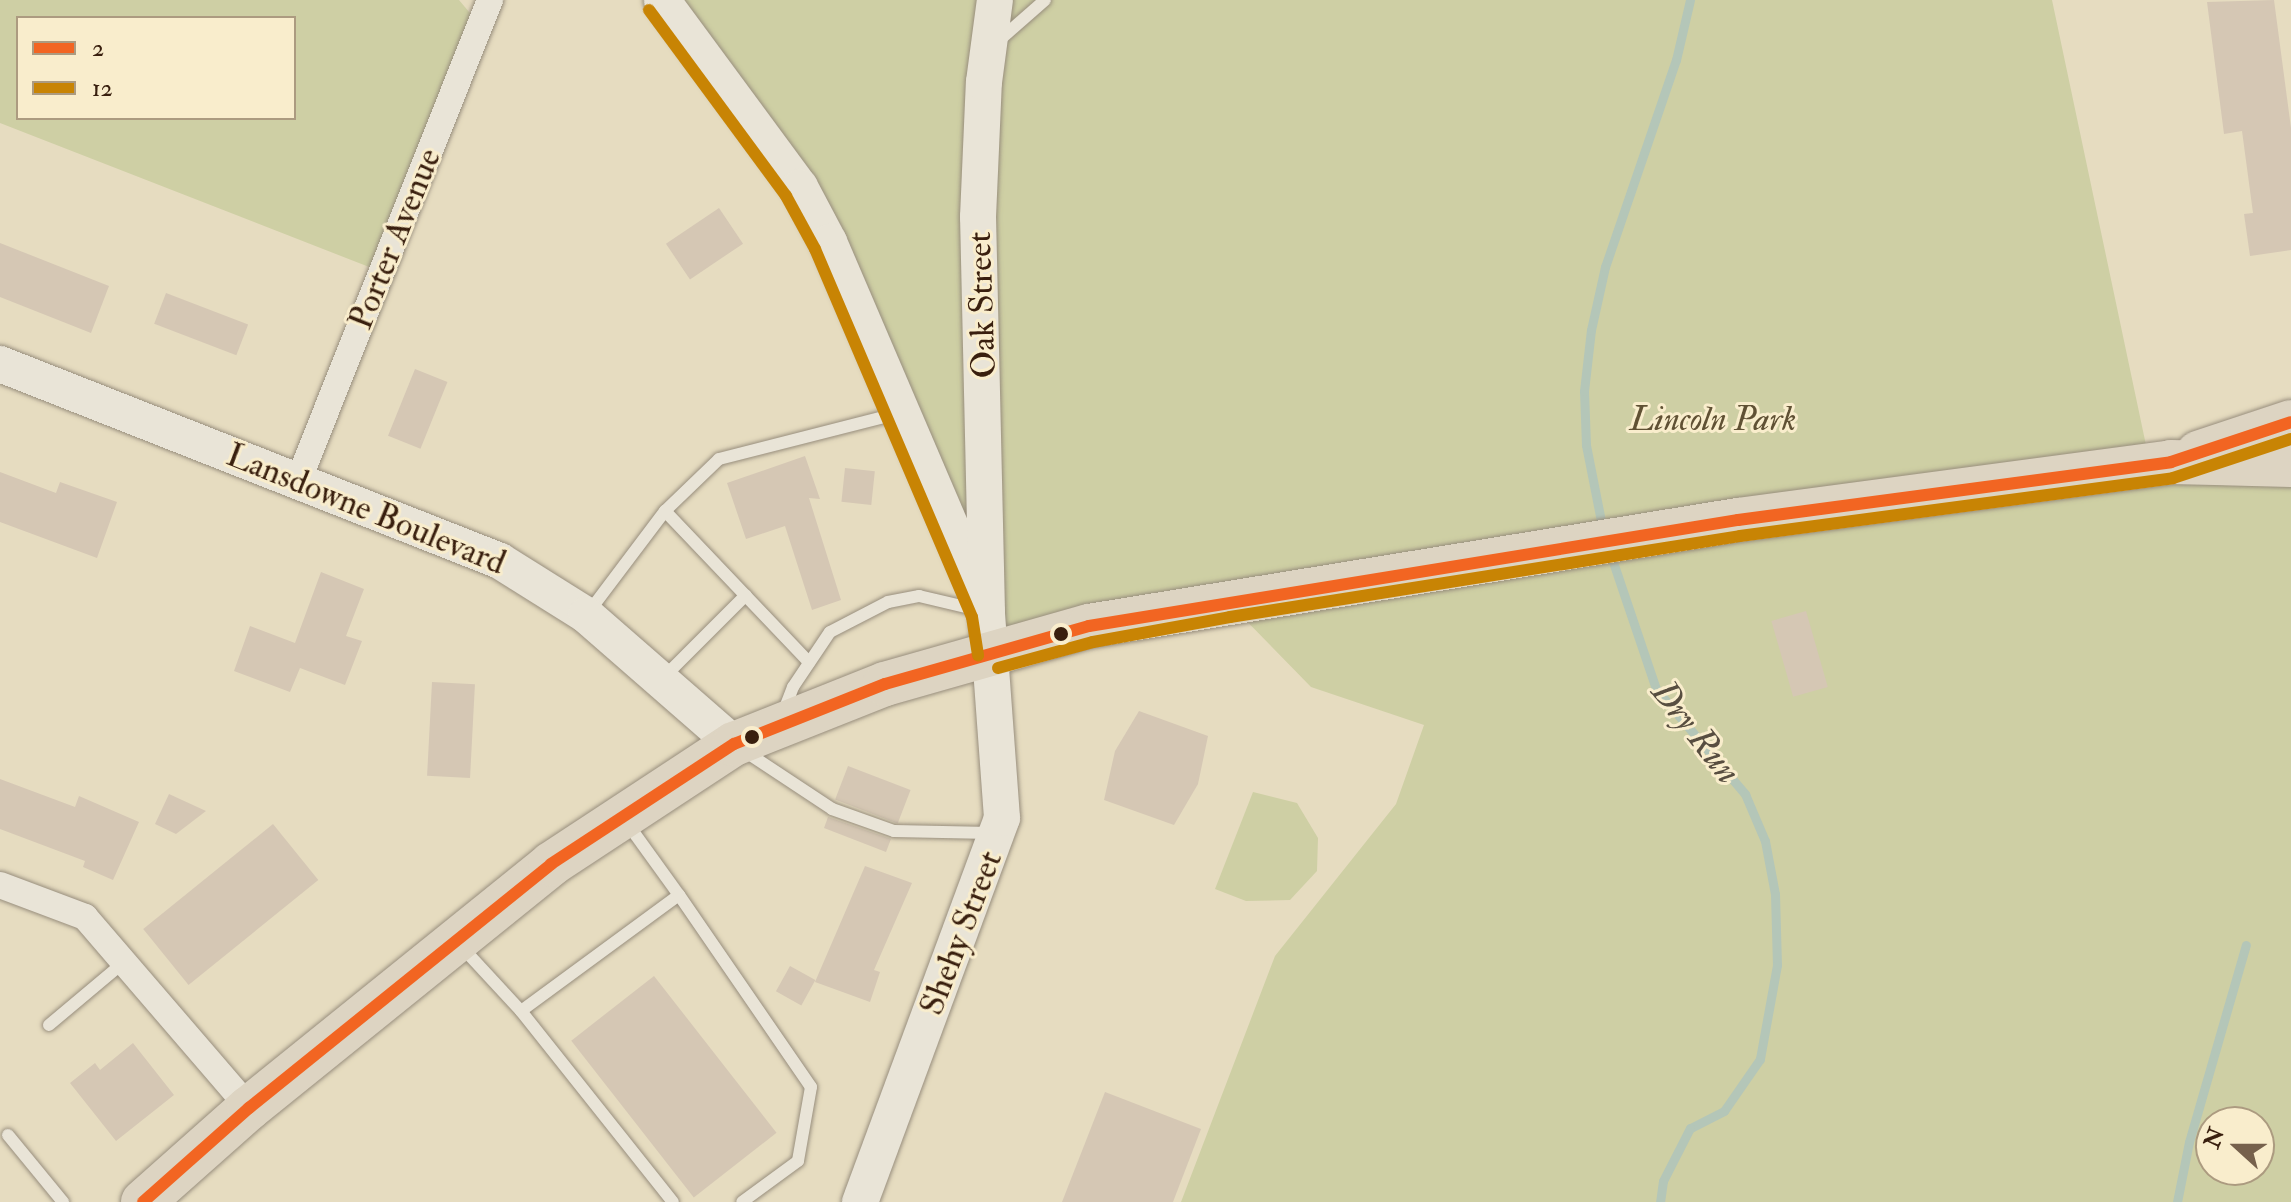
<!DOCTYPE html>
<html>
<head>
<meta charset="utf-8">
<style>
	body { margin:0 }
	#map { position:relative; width:2291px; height:1202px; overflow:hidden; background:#e6dcc0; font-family:"IM FELL Double Pica",serif }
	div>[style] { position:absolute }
	.green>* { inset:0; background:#cecfa4 }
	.stream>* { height:9px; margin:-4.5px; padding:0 4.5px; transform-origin:4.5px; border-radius:4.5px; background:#b4c6b8 }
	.building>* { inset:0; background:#d5c7b4; transform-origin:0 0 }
	.roads { filter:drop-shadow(0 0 2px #988e7d) drop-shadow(0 0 2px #988e7d) }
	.lane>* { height:12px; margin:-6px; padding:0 6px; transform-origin:6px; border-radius:6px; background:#e9e4d7 }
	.street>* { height:26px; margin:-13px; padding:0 13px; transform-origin:13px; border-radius:13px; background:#e9e4d7 }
	.secondary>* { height:36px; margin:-18px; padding:0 18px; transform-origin:18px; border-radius:18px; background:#e9e4d7 }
	.highway>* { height:44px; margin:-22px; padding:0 22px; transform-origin:22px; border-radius:22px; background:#ddd4c2 }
	.bus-1>* { height:12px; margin:-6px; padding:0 6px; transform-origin:6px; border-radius:6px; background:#f26522 }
	.bus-2>* { height:12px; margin:-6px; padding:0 6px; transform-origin:6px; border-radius:6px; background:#c88404 }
	.dots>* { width:22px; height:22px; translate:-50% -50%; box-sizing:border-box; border:4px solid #f9edcc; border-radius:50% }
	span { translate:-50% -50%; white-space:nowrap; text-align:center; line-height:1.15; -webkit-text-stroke:6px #f9edcc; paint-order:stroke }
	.street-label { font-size:34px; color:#391f0e }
	.park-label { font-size:34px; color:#605134; font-style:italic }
	.water-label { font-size:36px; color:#584e40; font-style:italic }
	.legend { position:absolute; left:16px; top:16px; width:280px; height:104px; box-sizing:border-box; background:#f9edcc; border:2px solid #ac9b80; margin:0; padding:10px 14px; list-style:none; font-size:24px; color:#391f0e }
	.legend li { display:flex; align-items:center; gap:16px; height:40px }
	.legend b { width:40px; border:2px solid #ac9b80 }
	.north { position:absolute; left:2195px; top:1106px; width:80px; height:80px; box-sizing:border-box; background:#f9edcc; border:2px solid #ac9b80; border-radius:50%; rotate:291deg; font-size:22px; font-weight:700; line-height:32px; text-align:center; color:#391f0e }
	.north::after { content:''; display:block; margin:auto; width:28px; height:36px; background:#76614c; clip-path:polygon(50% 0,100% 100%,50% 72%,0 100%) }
</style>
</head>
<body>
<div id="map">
	<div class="green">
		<div style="clip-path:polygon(evenodd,0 0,459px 0,480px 25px,382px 272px,0 123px,0 0,18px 18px,294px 18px,294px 118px,18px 118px,18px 18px)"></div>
		<div style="clip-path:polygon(evenodd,662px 0,2052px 0,2150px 464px,2291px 465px,2291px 1202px,1181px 1202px,1275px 956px,1396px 804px,1424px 725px,1311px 687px,1227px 601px,994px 653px,829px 242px,662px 0,2211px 1122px,2259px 1122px,2259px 1170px,2211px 1170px,2211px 1122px)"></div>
		<div style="clip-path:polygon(1253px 792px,1297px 803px,1318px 838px,1317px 871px,1290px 900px,1246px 901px,1215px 889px)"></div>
	</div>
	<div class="stream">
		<div style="left:1603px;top:531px;width:88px;rotate:-101.2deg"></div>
		<div style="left:1586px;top:445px;width:54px;rotate:-92.1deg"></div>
		<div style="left:1584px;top:391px;width:61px;rotate:-83.5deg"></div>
		<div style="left:1591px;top:330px;width:65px;rotate:-77.5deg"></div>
		<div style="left:1605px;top:267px;width:219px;rotate:-71.1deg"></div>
		<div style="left:1676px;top:60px;width:62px;rotate:-76.9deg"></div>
		<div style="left:1610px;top:553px;width:144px;rotate:71.3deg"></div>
		<div style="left:1656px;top:689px;width:138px;rotate:49.7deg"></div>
		<div style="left:1745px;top:794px;width:51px;rotate:66.9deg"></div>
		<div style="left:1765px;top:841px;width:54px;rotate:79.3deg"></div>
		<div style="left:1775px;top:894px;width:71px;rotate:88.4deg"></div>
		<div style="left:1777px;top:965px;width:96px;rotate:100.3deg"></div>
		<div style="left:1760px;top:1059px;width:63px;rotate:124.7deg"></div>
		<div style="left:1724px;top:1111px;width:38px;rotate:153deg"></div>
		<div style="left:1690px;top:1128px;width:59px;rotate:117deg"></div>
		<div style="left:1663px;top:1181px;width:21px;rotate:98deg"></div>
		<div style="left:2177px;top:1202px;width:61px;rotate:-78.7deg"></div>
		<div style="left:2189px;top:1142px;width:205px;rotate:-73.9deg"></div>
	</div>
	<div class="building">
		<div style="clip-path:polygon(2274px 0,2291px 128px,2291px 250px,2250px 256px,2244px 214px,2253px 213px,2242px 131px,2224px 134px,2207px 2px)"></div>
		<div style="left:719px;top:208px;width:43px;height:64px;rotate:56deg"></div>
		<div style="clip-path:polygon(0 243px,109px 286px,91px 333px,0 297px)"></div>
		<div style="left:166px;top:293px;width:88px;height:33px;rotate:21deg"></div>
		<div style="left:415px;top:369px;width:35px;height:72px;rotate:22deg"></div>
		<div style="clip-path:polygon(805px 456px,820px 499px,809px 498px,841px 600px,812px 610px,785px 526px,746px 539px,727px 483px)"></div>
		<div style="left:845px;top:468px;width:30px;height:34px;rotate:6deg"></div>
		<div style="clip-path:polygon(0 472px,56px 493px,60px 482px,117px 502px,97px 558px,0 522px)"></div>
		<div style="clip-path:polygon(321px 572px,364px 589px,346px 636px,362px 641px,345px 685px,300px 668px,290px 692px,234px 671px,250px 626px,295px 643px)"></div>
		<div style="left:1806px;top:611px;width:79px;height:36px;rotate:74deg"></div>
		<div style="left:432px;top:682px;width:43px;height:94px;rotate:3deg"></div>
		<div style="clip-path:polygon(1139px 711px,1208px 736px,1198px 784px,1174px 825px,1104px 800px,1115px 751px)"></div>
		<div style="left:848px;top:766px;width:67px;height:36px;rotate:21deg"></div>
		<div style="clip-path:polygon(0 779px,75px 807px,79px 796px,139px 822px,113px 880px,83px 867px,85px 861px,0 829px)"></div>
		<div style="clip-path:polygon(169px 794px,206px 811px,176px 834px,155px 824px)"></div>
		<div style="clip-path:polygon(828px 817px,891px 839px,886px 852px,824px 828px)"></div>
		<div style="left:273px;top:824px;width:72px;height:167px;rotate:51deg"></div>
		<div style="clip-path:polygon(865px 866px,912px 883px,874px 970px,880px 972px,870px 1002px,815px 982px)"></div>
		<div style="left:790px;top:966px;width:29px;height:29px;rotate:29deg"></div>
		<div style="left:654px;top:976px;width:199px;height:105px;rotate:52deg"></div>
		<div style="clip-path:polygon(133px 1043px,174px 1095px,116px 1141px,70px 1083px,95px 1063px,100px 1070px)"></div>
		<div style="clip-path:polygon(1105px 1092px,1201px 1129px,1173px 1202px,1062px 1202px)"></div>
	</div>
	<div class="roads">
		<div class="lane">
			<div style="left:996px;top:43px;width:65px;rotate:-41.3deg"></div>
			<div style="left:665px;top:511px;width:209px;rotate:46.4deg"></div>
			<div style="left:588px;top:613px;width:128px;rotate:-53deg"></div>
			<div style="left:665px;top:511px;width:75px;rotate:-43.9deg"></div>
			<div style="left:719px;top:459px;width:187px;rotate:-14.3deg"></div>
			<div style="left:663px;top:678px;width:117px;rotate:-45deg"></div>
			<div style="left:783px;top:713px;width:28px;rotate:-69deg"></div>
			<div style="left:793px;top:687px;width:66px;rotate:-56.1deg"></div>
			<div style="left:830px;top:632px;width:65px;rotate:-27.3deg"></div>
			<div style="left:888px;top:602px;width:32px;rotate:-11deg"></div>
			<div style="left:919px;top:596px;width:66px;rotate:13.2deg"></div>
			<div style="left:743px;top:750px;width:107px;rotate:33.5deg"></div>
			<div style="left:832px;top:809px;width:66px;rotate:19.5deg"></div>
			<div style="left:894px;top:831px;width:97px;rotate:1.2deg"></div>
			<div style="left:627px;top:823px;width:89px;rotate:54.2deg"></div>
			<div style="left:460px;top:945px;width:90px;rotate:47.3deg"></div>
			<div style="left:521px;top:1011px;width:244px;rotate:51.5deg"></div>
			<div style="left:521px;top:1011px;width:196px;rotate:-36.3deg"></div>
			<div style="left:679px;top:895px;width:233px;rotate:55.5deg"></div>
			<div style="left:811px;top:1087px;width:75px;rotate:100deg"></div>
			<div style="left:798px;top:1161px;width:69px;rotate:143.8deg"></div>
			<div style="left:49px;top:1025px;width:98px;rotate:-40deg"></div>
			<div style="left:8px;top:1135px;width:87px;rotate:50.6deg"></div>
		</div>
		<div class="street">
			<div style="left:299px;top:479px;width:516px;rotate:-68.26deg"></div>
			<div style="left:0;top:885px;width:91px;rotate:20.6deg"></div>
			<div style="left:85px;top:917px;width:252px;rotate:49.3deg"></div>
		</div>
		<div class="secondary">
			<div style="left:662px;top:0;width:232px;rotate:53.6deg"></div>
			<div style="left:800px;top:187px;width:62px;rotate:62.2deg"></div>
			<div style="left:829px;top:242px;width:384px;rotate:66.8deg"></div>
			<div style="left:0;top:364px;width:537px;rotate:21.5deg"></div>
			<div style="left:500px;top:561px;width:102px;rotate:32.1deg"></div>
			<div style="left:586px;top:615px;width:196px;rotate:41.1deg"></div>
			<div style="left:860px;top:1202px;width:409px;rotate:-69.7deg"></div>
			<div style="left:1002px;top:818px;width:207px;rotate:-94.2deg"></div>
			<div style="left:987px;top:612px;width:395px;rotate:-91.3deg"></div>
			<div style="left:978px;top:217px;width:135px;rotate:-87.5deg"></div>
			<div style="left:984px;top:82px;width:83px;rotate:-82.4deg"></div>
		</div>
		<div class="highway">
			<div style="left:2198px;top:453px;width:98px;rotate:-18.4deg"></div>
			<div style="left:143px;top:1202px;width:142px;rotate:-41.6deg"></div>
			<div style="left:249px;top:1108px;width:388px;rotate:-38.9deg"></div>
			<div style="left:551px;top:864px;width:219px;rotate:-33.3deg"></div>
			<div style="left:734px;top:744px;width:162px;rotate:-21.7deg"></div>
			<div style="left:885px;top:684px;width:212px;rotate:-15.9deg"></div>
			<div style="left:1089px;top:626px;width:658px;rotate:-9.28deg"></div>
			<div style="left:1738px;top:520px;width:437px;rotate:-7.6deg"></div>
			<div style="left:2171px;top:462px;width:120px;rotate:1.4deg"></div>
		</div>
	</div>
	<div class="bus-1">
		<div style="left:143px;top:1202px;width:142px;rotate:-41.6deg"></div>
		<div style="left:249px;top:1108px;width:388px;rotate:-38.9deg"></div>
		<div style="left:551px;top:864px;width:219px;rotate:-33.3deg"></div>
		<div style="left:734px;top:744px;width:162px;rotate:-21.7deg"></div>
		<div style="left:885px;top:684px;width:212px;rotate:-15.9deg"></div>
		<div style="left:1089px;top:626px;width:658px;rotate:-9.28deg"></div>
		<div style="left:1738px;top:520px;width:437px;rotate:-7.6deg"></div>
		<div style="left:2171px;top:462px;width:126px;rotate:-18.4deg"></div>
	</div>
	<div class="bus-2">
		<div style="left:649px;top:10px;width:231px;rotate:53.6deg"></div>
		<div style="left:786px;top:196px;width:60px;rotate:61.3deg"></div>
		<div style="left:815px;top:249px;width:400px;rotate:66.9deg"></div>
		<div style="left:972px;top:617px;width:39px;rotate:81deg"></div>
		<div style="left:998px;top:668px;width:98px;rotate:-15.3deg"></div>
		<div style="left:1093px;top:642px;width:139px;rotate:-10.3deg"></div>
		<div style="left:1230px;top:617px;width:516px;rotate:-9.02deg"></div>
		<div style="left:1740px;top:536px;width:437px;rotate:-7.6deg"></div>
		<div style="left:2173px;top:478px;width:124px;rotate:-18.3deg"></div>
	</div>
	<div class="dots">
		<div style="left:1061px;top:634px;background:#391f0e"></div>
		<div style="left:752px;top:737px;background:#391f0e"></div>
	</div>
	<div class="street-label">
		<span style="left:395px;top:239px;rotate:-68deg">Porter Avenue</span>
		<span style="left:982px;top:305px;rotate:-92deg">Oak Street</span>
		<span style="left:366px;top:509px;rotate:22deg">Lansdowne Boulevard</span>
		<span style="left:961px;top:933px;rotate:-69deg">Shehy Street</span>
	</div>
	<div class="park-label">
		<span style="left:1713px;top:420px">Lincoln Park</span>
	</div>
	<div class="water-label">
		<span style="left:1696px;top:732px;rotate:52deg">Dry Run</span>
	</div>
	<ul class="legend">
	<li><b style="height:10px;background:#f26522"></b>2</li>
	<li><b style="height:10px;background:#c88404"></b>12</li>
	</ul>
	<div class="north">N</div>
</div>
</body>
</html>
